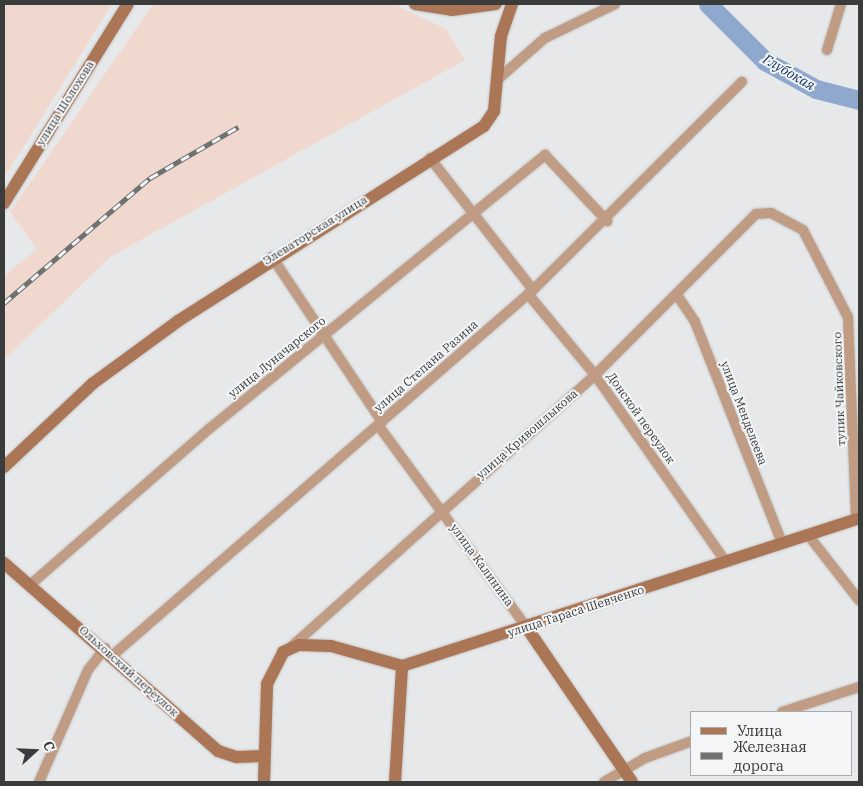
<!DOCTYPE html>
<html>
<head>
<meta charset="utf-8">
<style>
	body { margin:0 }
	#map { position:relative; width:863px; height:786px; overflow:hidden; background:#e6e8e9; font-family:"IBM Plex Serif",serif }
	div>[style] { position:absolute }
	.industrial>* { inset:0; background:#f0d8ce }
	.river>* { height:19px; margin:-9.5px; padding:0 9.5px; transform-origin:9.5px; border-radius:9.5px; background:#8ea9cd }
	.roads { filter:drop-shadow(0 0 1px #c4c5c6) drop-shadow(0 0 1px #c4c5c6) }
	.street>* { height:10px; margin:-5px; padding:0 5px; transform-origin:5px; border-radius:5px; background:#c19c85 }
	.secondary>* { height:12px; margin:-6px; padding:0 6px; transform-origin:6px; border-radius:6px; background:#ab7655 }
	.rail>* { height:5px; margin-top:-2.5px; transform-origin:0; background:repeating-linear-gradient(90deg,#f3f5f7 0 9px,#707272 0 18px); box-sizing:border-box; border-block:1px solid #707272 }
	span { translate:-50% -50%; white-space:nowrap; text-align:center; line-height:1.15; -webkit-text-stroke:4px #f3f5f7; paint-order:stroke }
	.street-label { font-size:12px; color:#3a3b3b }
	.water-label { font-size:14px; color:#103462; font-style:italic }
	.frame { position:absolute; inset:0; border:5px solid #3a3b3b; pointer-events:none }
	.legend { position:absolute; left:690px; top:711px; width:162px; height:65px; box-sizing:border-box; background:#f3f5f7; border:1px solid #a9abac; margin:0; padding:6px 9px; list-style:none; font-size:15px; color:#3a3b3b }
	.legend li { display:flex; align-items:center; gap:10px; height:25px }
	.legend b { width:25px; border:1px solid #a9abac }
	.north { position:absolute; left:10px; top:726px; width:50px; height:50px; -webkit-text-stroke:4px #f3f5f7; paint-order:stroke; rotate:70deg; font-size:14px; font-weight:700; line-height:20px; text-align:center; color:#3a3b3b }
	.north::after { content:''; display:block; margin:auto; width:18px; height:22px; background:#3a3b3b; clip-path:polygon(50% 0,100% 100%,50% 72%,0 100%) }
</style>
</head>
<body>
<div id="map">
	<div class="industrial">
		<div style="clip-path:polygon(4px 4px,112px 4px,4px 178px)"></div>
		<div style="clip-path:polygon(153px 4px,394px 4px,446px 29px,465px 60px,110px 257px,4px 360px,4px 276px,37px 249px,10px 212px)"></div>
	</div>
	<div class="river">
		<div style="left:708px;top:4px;width:81px;rotate:45deg"></div>
		<div style="left:765px;top:61px;width:58px;rotate:28.8deg"></div>
		<div style="left:816px;top:89px;width:44px;rotate:14.3deg"></div>
	</div>
	<div class="roads">
		<div class="street">
			<div style="left:827px;top:50px;width:48px;rotate:-73.1deg"></div>
			<div style="left:497px;top:80px;width:64px;rotate:-41.2deg"></div>
			<div style="left:545px;top:38px;width:78px;rotate:-25.9deg"></div>
			<div style="left:430px;top:158px;width:167px;rotate:52deg"></div>
			<div style="left:272px;top:257px;width:198px;rotate:56.3deg"></div>
			<div style="left:528px;top:294px;width:105px;rotate:50.4deg"></div>
			<div style="left:595px;top:375px;width:228px;rotate:55deg"></div>
			<div style="left:677px;top:295px;width:32px;rotate:56deg"></div>
			<div style="left:695px;top:322px;width:238px;rotate:68.5deg"></div>
			<div style="left:378px;top:425px;width:252px;rotate:53.7deg"></div>
			<div style="left:808px;top:535px;width:83px;rotate:51.9deg"></div>
			<div style="left:30px;top:585px;width:237px;rotate:-41.1deg"></div>
			<div style="left:209px;top:429px;width:434px;rotate:-39.2deg"></div>
			<div style="left:545px;top:155px;width:91px;rotate:46.8deg"></div>
			<div style="left:291px;top:647px;width:408px;rotate:-41.8deg"></div>
			<div style="left:595px;top:375px;width:228px;rotate:-45deg"></div>
			<div style="left:756px;top:214px;width:15px;rotate:-4deg"></div>
			<div style="left:771px;top:213px;width:36px;rotate:28deg"></div>
			<div style="left:803px;top:230px;width:98px;rotate:62.7deg"></div>
			<div style="left:848px;top:317px;width:202px;rotate:87.7deg"></div>
			<div style="left:113px;top:655px;width:556px;rotate:-40.99deg"></div>
			<div style="left:533px;top:290px;width:295px;rotate:-44.9deg"></div>
			<div style="left:782px;top:712px;width:81px;rotate:-18deg"></div>
			<div style="left:39px;top:782px;width:122px;rotate:-66.4deg"></div>
			<div style="left:88px;top:670px;width:28px;rotate:-52deg"></div>
			<div style="left:604px;top:782px;width:48px;rotate:-30.3deg"></div>
			<div style="left:645px;top:758px;width:50px;rotate:-19.9deg"></div>
		</div>
		<div class="secondary">
			<div style="left:415px;top:4px;width:37px;rotate:9deg"></div>
			<div style="left:452px;top:10px;width:44px;rotate:-7.8deg"></div>
			<div style="left:4px;top:203px;width:234px;rotate:-58.1deg"></div>
			<div style="left:4px;top:467px;width:121px;rotate:-43.3deg"></div>
			<div style="left:92px;top:384px;width:107px;rotate:-36.2deg"></div>
			<div style="left:178px;top:321px;width:363px;rotate:-32.5deg"></div>
			<div style="left:484px;top:126px;width:18px;rotate:-56deg"></div>
			<div style="left:494px;top:111px;width:75px;rotate:-84.7deg"></div>
			<div style="left:501px;top:36px;width:34px;rotate:-71deg"></div>
			<div style="left:4px;top:563px;width:285px;rotate:41.3deg"></div>
			<div style="left:218px;top:751px;width:20px;rotate:18deg"></div>
			<div style="left:237px;top:757px;width:26px;rotate:-2deg"></div>
			<div style="left:527px;top:628px;width:186px;rotate:55.7deg"></div>
			<div style="left:264px;top:782px;width:98px;rotate:-88.2deg"></div>
			<div style="left:267px;top:684px;width:36px;rotate:-63deg"></div>
			<div style="left:283px;top:652px;width:17px;rotate:-24deg"></div>
			<div style="left:299px;top:645px;width:32px;rotate:2deg"></div>
			<div style="left:331px;top:646px;width:74px;rotate:15.7deg"></div>
			<div style="left:395px;top:782px;width:116px;rotate:-86.5deg"></div>
			<div style="left:402px;top:666px;width:480px;rotate:-17.9deg"></div>
		</div>
	</div>
	<div class="rail">
		<div style="left:4px;top:303px;width:192px;rotate:-40.6deg"></div>
		<div style="left:150px;top:178px;width:102px;rotate:-30.1deg"></div>
	</div>
	<div class="street-label">
		<span style="left:65px;top:103px;rotate:-58deg">улица Шолохова</span>
		<span style="left:315px;top:230px;rotate:-32deg">Элеваторская улица</span>
		<span style="left:277px;top:357px;rotate:-39deg">улица Луначарского</span>
		<span style="left:426px;top:366px;rotate:-41deg">улица Степана Разина</span>
		<span style="left:839px;top:389px;rotate:-92deg">тупик Чайковского</span>
		<span style="left:744px;top:413px;rotate:69deg">улица Менделеева</span>
		<span style="left:641px;top:418px;rotate:55deg">Донской переулок</span>
		<span style="left:527px;top:434px;rotate:-41deg">улица Кривошлыкова</span>
		<span style="left:482px;top:565px;rotate:54deg">улица Калинина</span>
		<span style="left:576px;top:611px;rotate:-18deg">улица Тараса Шевченко</span>
		<span style="left:129px;top:671px;rotate:42deg">Ольховский переулок</span>
	</div>
	<div class="water-label">
		<span style="left:789px;top:72px;rotate:30deg">Глубокая</span>
	</div>
	<div class="frame"></div>
	<ul class="legend">
	<li><b style="height:6px;background:#ab7655"></b>Улица</li>
	<li><b style="height:6px;background:#707272"></b>Железная дорога</li>
	</ul>
	<div class="north">С</div>
</div>
</body>
</html>
